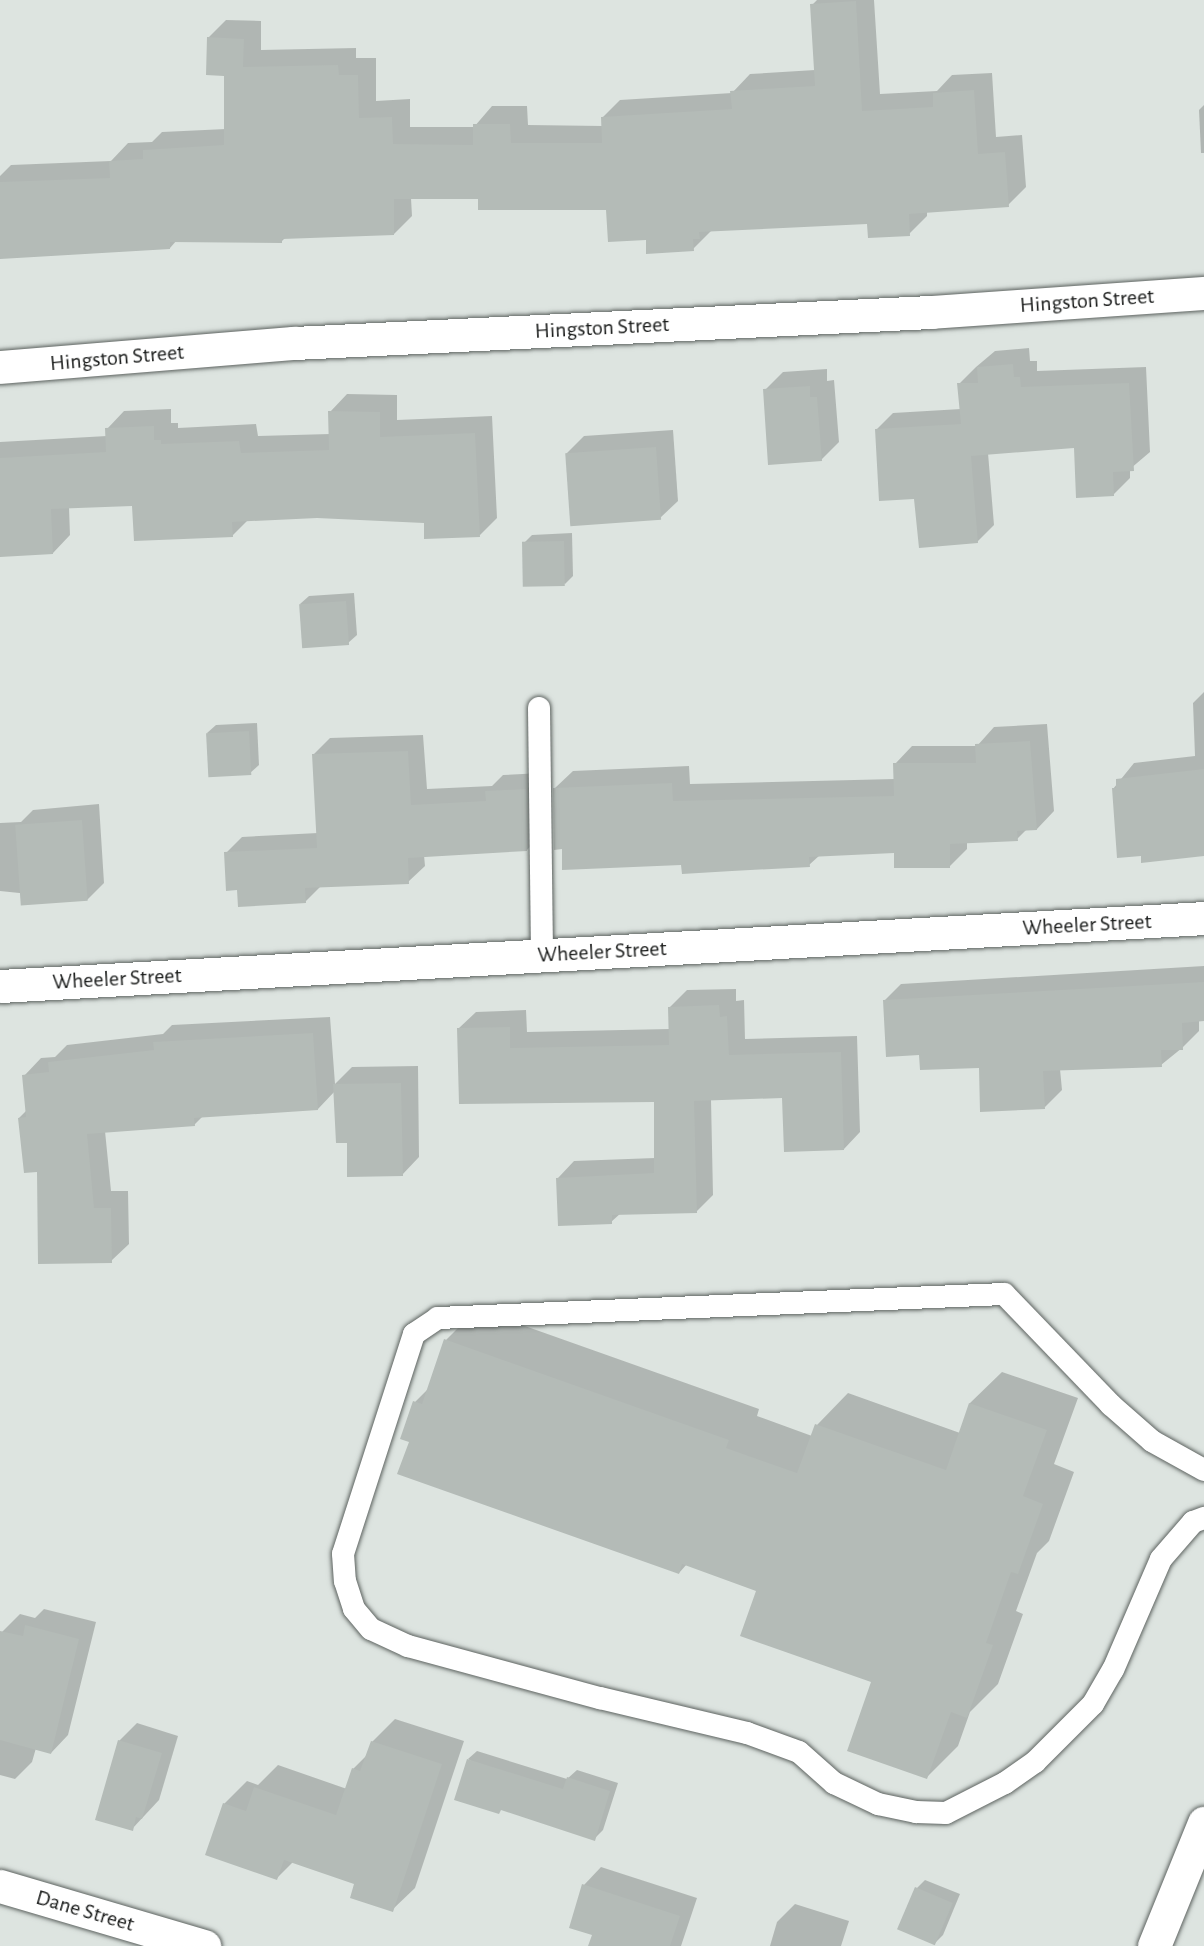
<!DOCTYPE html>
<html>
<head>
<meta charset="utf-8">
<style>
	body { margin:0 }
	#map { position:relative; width:1204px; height:1946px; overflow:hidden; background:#dde4e0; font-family:"Alegreya Sans",sans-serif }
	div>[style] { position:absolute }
	.shadow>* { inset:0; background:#0003 }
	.building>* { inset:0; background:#b4bbb7; transform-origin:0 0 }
	.roads { filter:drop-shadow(0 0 2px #5d6360) drop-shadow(0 0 2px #5d6360) }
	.service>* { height:22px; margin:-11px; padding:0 11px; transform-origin:11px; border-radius:11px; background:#fff }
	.minor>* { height:33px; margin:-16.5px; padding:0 16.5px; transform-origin:16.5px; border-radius:16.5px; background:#fff }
	.primary>* { height:33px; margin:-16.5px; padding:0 16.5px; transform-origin:16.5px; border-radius:16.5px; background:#fff }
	span { translate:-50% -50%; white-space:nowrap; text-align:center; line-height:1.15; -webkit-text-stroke:4.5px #fff; paint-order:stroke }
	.street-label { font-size:22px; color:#191b1a }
</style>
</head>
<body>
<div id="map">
	<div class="shadow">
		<div style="clip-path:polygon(817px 0,874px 0,880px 94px,937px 91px,952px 75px,992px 73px,996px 137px,1022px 135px,1026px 187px,1008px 205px,927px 211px,927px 216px,909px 234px,868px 223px,712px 230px,693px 249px,648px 238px,608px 209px,479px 198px,411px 198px,412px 216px,394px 234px,286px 237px,282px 241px,177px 240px,170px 248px,0 257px,0 176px,11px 165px,111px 161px,128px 143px,152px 142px,162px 132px,226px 129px,226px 74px,208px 38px,226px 20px,261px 21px,261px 50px,356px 48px,356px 58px,376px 58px,376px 101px,410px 99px,410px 127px,474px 127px,492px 106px,527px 106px,528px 125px,603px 126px,602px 118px,620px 100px,732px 93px,750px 74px,815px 70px,812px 5px)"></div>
		<div style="clip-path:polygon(1204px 105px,1204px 153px,1201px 153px,1199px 110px)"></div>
		<div style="clip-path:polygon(1029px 348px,1030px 361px,1037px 361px,1037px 371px,1146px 367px,1150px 452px,1130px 469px,1130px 478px,1113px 495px,1075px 446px,988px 453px,994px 525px,977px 542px,915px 497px,876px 430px,893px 413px,961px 409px,959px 384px,976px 367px,995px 351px)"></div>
		<div style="clip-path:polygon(827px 369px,827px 381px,834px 380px,839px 442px,821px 460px,765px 390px,783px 372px)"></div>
		<div style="clip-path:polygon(347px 394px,397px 395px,397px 420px,492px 416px,497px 518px,480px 535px,425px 522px,317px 517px,248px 520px,232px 536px,134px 504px,69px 507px,70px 535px,53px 553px,0 556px,0 442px,107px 436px,107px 429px,124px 411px,171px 409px,171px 423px,178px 423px,178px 428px,256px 424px,258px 436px,330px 434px,330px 412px)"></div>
		<div style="clip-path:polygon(673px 430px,678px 501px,660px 518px,566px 454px,584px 436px)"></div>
		<div style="clip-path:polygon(572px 533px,573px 576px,565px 584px,524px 543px,532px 535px)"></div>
		<div style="clip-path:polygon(354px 593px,357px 635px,348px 643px,300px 604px,309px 596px)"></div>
		<div style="clip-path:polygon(1204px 692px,1204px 855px,1143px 855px,1113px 789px,1134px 763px,1195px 756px,1193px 703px)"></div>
		<div style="clip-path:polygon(257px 723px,259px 765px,250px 773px,207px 733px,216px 725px)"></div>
		<div style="clip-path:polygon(1047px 724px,1054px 811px,1037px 829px,1027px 829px,1017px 839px,967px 842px,967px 849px,950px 866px,896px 851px,820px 855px,809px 865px,683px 864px,563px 848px,555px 788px,573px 771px,689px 766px,690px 784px,895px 779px,895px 764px,912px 746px,977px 746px,994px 727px)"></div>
		<div style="clip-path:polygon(423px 735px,427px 789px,492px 786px,503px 775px,542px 773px,543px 833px,527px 850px,424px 855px,425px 866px,408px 882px,322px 885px,305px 902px,239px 888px,226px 853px,242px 837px,318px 833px,314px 754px,330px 738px)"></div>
		<div style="clip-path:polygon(99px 804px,104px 883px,87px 900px,0 891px,0 823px,21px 822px,33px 810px)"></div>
		<div style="clip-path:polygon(1204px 966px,1204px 1020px,1199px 1020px,1199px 1031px,1182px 1048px,1161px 1065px,1060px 1069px,1062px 1090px,1045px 1107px,980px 1066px,921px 1054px,884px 1001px,901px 984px)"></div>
		<div style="clip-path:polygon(736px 989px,736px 1001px,744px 1000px,745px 1039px,857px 1036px,860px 1132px,844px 1149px,784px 1096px,711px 1099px,713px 1195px,696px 1212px,621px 1213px,611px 1222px,558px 1178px,574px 1161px,655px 1158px,655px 1101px,461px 1103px,459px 1028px,476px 1012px,526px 1010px,527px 1032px,670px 1029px,670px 1007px,687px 990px)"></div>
		<div style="clip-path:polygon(330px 1017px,335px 1084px,352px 1067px,418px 1066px,419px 1157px,402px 1175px,348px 1141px,335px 1091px,318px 1109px,203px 1116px,194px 1125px,105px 1131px,111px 1191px,128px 1191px,129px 1244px,111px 1261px,38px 1170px,19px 1118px,27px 1110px,24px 1076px,41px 1058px,55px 1057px,67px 1045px,163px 1034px,172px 1025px)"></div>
		<div style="clip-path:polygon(477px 1309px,759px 1409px,757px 1416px,812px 1436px,817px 1425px,848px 1393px,960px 1433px,970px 1403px,1002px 1372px,1078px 1398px,1054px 1464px,1074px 1472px,1049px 1541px,1037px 1553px,1016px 1611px,1023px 1614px,998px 1684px,970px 1712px,958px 1746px,927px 1777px,873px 1682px,758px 1590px,687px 1564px,679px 1573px,411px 1441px,415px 1402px,429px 1388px,446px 1340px)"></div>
		<div style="clip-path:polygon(44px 1609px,96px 1622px,68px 1735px,51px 1753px,36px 1748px,32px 1762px,15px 1779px,0 1775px,0 1642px,2px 1632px,20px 1614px,35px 1618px)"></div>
		<div style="clip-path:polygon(395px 1719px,464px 1741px,415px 1888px,392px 1910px,356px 1883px,293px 1862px,277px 1878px,224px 1804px,247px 1781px,258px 1785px,278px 1765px,347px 1789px,353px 1769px,367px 1755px,372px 1742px)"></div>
		<div style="clip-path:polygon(137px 1723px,178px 1736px,159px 1800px,132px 1829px,119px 1741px)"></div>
		<div style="clip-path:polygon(477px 1751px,567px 1779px,577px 1770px,618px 1783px,603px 1830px,594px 1839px,468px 1759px)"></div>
		<div style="clip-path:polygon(601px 1867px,697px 1898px,681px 1946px,596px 1946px,584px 1885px)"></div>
		<div style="clip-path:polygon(925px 1880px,960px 1894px,943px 1935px,934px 1944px,917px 1888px)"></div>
		<div style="clip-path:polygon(795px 1904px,849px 1921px,841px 1946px,770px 1946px,777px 1922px)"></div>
	</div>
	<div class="building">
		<div style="clip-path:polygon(856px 1px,862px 111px,933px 107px,933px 93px,974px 90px,978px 154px,1005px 152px,1009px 207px,909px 214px,910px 236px,868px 238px,867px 224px,699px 232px,700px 239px,693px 239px,694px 251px,646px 254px,646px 240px,608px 242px,606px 210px,478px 210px,478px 199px,394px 199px,394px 235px,282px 239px,282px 243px,170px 242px,170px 249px,0 259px,0 182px,110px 178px,109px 161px,143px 159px,143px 150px,224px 145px,224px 76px,206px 75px,207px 37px,244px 39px,243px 67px,338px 65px,339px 75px,358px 75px,359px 118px,392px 117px,393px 144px,473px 145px,473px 124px,510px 124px,511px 143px,602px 143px,601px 117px,732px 109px,730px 91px,815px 86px,810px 4px)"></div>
		<div style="clip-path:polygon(1013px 364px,1014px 377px,1020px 377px,1021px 387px,1129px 383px,1134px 471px,1113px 472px,1114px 496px,1076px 498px,1074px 448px,971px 456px,978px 543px,919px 548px,914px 499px,879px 501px,875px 429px,961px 424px,957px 383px,978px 383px,977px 367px)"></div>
		<div style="clip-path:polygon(810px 386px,810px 397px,817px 397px,822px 461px,768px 465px,763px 389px)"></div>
		<div style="clip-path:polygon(328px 411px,380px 412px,380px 437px,475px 433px,480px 537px,424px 539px,424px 523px,317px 518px,232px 522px,233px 537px,134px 541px,132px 506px,51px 509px,53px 554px,0 557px,0 458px,106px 452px,105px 428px,154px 426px,154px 440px,161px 440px,161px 444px,239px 441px,241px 453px,329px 450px)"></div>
		<div style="left:656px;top:447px;width:73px;height:91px;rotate:86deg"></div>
		<div style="left:564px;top:541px;width:45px;height:42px;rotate:89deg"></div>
		<div style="left:346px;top:601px;width:44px;height:47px;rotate:86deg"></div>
		<div style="left:249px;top:731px;width:44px;height:43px;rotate:87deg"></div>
		<div style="clip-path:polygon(1030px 741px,1037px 830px,1017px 831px,1018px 841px,950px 844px,950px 868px,894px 868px,894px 853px,809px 857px,810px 867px,732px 871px,682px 874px,681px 865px,562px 870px,562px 849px,554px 850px,553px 788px,672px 783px,673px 801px,894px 796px,893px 763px,976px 763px,975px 744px)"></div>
		<div style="clip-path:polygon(408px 751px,411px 805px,486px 801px,485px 791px,526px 789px,527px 851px,408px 858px,409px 884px,305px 888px,306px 903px,238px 907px,237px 890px,226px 891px,224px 852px,317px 848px,312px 754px)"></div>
		<div style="clip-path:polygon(1204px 769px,1204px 856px,1141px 863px,1141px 856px,1117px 858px,1112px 788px,1116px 788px,1116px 779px)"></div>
		<div style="left:82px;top:820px;width:81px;height:67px;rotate:86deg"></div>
		<div style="clip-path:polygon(1204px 982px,1204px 1021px,1182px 1023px,1183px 1050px,1161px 1050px,1162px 1067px,1043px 1071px,1045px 1109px,980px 1112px,979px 1068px,920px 1070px,919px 1055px,886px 1057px,883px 1000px)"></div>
		<div style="clip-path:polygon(719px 1005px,720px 1017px,727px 1016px,729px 1055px,841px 1052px,844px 1150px,784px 1152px,782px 1098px,694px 1101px,697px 1213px,612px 1215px,612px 1224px,558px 1226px,556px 1178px,654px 1173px,654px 1102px,459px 1104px,457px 1028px,510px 1027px,510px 1048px,669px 1045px,668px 1007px)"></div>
		<div style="clip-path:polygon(313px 1033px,318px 1110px,194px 1118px,195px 1126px,87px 1134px,94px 1208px,111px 1208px,112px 1263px,38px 1264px,37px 1172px,24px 1173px,18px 1118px,26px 1117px,22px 1075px,49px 1072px,48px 1062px,154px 1050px,153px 1042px)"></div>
		<div style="clip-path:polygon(401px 1083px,403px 1176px,347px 1177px,347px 1143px,336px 1143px,333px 1084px)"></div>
		<div style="clip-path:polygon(444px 1339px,729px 1440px,726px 1448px,797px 1473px,815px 1424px,946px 1470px,969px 1403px,1047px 1430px,1023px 1496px,1043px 1504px,1018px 1574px,1011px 1572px,986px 1643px,993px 1645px,967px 1718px,951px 1712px,927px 1779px,847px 1751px,871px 1682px,740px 1636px,756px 1591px,682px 1564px,679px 1574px,397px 1474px,409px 1442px,400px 1439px,413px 1401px,422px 1404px)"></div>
		<div style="clip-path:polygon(25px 1625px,79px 1639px,51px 1754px,0 1740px,0 1631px,23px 1636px)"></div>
		<div style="clip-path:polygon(118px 1740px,162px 1753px,142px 1819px,136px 1817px,133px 1831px,95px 1820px)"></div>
		<div style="clip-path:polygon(371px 1741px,442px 1764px,393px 1912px,350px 1898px,354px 1884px,284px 1860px,277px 1880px,205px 1855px,223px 1803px,246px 1811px,254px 1787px,336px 1815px,352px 1768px,360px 1771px)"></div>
		<div style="clip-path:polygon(467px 1759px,563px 1789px,567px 1777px,610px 1791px,595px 1841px,501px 1810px,499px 1814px,454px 1800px)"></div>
		<div style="clip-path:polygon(582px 1884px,680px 1916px,670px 1946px,588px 1946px,592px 1935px,569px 1928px)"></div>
		<div style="left:915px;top:1887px;width:41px;height:46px;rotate:23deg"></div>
	</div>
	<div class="roads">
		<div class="service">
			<div style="left:539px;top:708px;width:248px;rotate:89.3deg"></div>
			<div style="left:1204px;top:1470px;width:60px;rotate:-150.9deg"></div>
			<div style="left:1152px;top:1441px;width:55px;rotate:-138.7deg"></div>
			<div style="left:1111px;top:1405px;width:154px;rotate:-133.9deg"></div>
			<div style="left:1004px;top:1294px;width:567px;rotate:177.57deg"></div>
			<div style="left:438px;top:1318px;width:29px;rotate:146deg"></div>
			<div style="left:414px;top:1334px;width:231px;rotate:107.9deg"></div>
			<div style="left:343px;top:1554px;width:27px;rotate:86deg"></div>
			<div style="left:345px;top:1581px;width:29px;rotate:72deg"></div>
			<div style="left:354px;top:1609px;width:26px;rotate:50deg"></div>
			<div style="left:371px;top:1629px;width:41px;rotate:24.7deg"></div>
			<div style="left:408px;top:1646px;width:199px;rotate:15.2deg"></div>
			<div style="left:600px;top:1698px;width:151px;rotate:13.4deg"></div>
			<div style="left:747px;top:1733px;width:55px;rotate:20.1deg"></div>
			<div style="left:799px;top:1752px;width:47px;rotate:41.5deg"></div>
			<div style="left:834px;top:1783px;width:49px;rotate:25.5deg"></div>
			<div style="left:878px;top:1804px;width:39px;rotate:12deg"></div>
			<div style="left:916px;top:1812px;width:30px;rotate:2deg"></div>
			<div style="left:946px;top:1813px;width:66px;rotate:-27deg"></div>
			<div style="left:1005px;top:1783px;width:37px;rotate:-35deg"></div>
			<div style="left:1035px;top:1762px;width:82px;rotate:-45deg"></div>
			<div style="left:1093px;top:1704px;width:39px;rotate:-60deg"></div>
			<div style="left:1113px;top:1670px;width:121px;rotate:-66.6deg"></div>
			<div style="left:1161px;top:1559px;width:49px;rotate:-49.1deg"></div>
			<div style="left:1193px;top:1522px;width:12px;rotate:-20deg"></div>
		</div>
		<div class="minor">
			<div style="left:0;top:367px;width:295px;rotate:-4.7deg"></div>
			<div style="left:294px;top:343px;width:638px;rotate:-2.79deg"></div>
			<div style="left:931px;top:312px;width:274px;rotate:-4deg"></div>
			<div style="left:0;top:986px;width:1206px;rotate:-3.23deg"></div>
			<div style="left:0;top:1886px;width:213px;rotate:16.4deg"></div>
		</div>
		<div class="primary">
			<div style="left:1154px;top:1946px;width:133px;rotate:-67.9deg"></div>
		</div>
	</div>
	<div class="street-label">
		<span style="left:1087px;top:301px;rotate:-4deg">Hingston Street</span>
		<span style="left:602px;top:328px;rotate:-3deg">Hingston Street</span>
		<span style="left:117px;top:358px;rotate:-5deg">Hingston Street</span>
		<span style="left:1087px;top:925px;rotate:-3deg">Wheeler Street</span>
		<span style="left:602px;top:952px;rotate:-3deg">Wheeler Street</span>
		<span style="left:117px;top:979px;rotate:-3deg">Wheeler Street</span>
		<span style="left:85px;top:1911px;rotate:16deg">Dane Street</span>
	</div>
</div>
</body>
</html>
